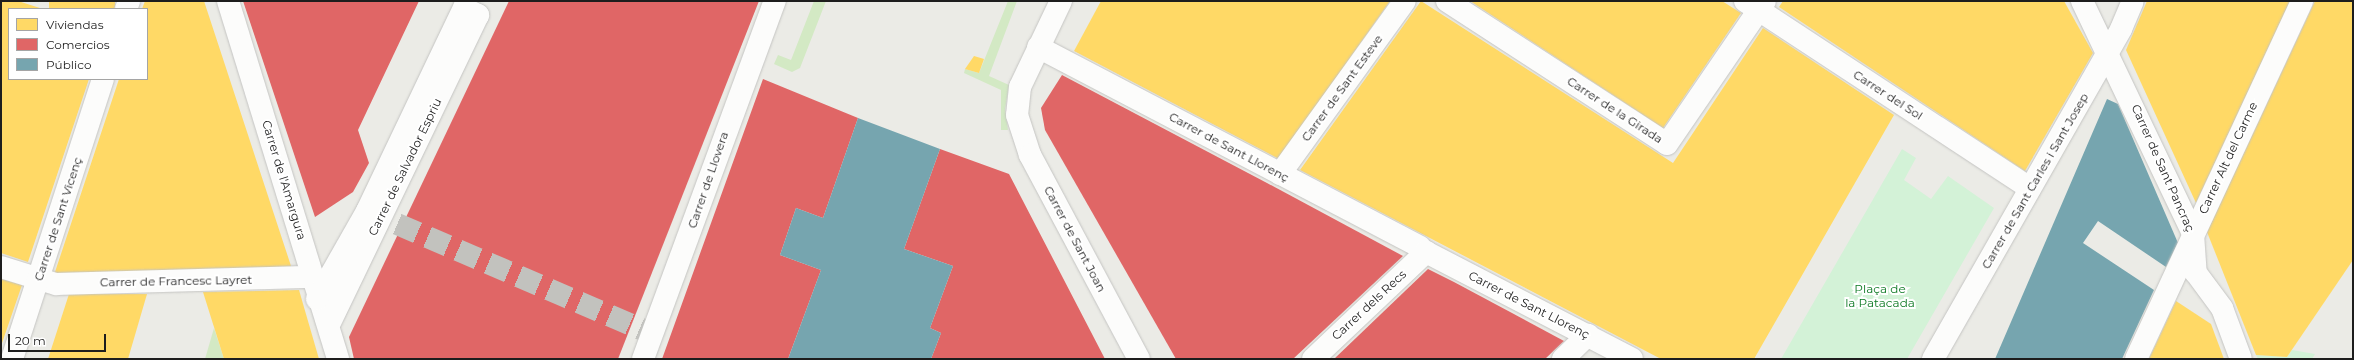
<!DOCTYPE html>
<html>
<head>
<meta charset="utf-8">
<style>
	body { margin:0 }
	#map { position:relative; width:2354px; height:360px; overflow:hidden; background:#ebebe6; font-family:Montserrat,sans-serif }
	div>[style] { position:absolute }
	.grass>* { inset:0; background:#d3e9c4 }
	.park>* { inset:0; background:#d3f2d7 }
	.homes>* { inset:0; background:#ffd966; transform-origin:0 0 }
	.shops>* { inset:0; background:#e06666 }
	.public>* { inset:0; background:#76a5af }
	.minor-tunnel>* { height:22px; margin-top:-11px; transform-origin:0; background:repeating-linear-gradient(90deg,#c2c2be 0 22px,transparent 0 33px) }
	.roads { filter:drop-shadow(0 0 1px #c4c4c2) drop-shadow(0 0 1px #c4c4c2) }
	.minor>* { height:22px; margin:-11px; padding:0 11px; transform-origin:11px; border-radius:11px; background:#fcfcfb }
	span { translate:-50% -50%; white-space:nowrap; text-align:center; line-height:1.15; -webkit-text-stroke:4px #fff; paint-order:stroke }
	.street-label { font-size:12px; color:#1d1d1d }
	.park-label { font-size:12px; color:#0d7923 }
	.frame { position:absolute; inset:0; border:2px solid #1d1d1d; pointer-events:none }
	.legend { position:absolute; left:8px; top:8px; width:140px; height:72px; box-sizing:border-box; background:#fff; border:1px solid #a5a5a5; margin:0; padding:5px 7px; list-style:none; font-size:12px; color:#1d1d1d }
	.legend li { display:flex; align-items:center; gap:8px; height:20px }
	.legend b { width:20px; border:1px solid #a5a5a5 }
	.scale { position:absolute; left:8px; top:334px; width:98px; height:18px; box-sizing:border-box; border:2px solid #1d1d1d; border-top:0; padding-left:5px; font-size:12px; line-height:14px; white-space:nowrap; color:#1d1d1d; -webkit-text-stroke:3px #fff; paint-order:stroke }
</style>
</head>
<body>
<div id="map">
	<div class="grass">
		<div style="clip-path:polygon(814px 1px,826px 1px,800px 68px,792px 72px,774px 64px,778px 55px,791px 60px)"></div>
		<div style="clip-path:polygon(1008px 1px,1017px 1px,989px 76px,1009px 85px,1005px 109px,1008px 130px,1001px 130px,1001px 90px,964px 73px,965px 69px,979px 73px)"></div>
		<div style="clip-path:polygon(214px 328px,224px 359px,205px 359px)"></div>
	</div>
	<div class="park">
		<div style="clip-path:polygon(1902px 149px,1916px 158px,1904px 180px,1931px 199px,1948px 176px,1994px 208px,1907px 359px,1781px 359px)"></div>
		<div style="clip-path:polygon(2292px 350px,2315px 354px,2312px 359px,2258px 359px,2256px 355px,2287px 357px)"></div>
	</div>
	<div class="homes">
		<div style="clip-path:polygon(1px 1px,18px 1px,43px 9px,9px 9px,9px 79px,89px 79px,28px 262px,1px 253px)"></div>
		<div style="left:49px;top:1px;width:66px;height:8px"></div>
		<div style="clip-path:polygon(145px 1px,204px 1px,292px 269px,54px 275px,119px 79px,147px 79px,147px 9px,142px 9px)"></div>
		<div style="clip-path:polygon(1101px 1px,1390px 1px,1279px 159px,1074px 51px)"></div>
		<div style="clip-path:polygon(1421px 1px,1673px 163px,1763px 28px,1894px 115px,1754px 359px,1661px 359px,1300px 170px)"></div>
		<div style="clip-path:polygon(1470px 1px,1722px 1px,1741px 13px,1663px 128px)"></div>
		<div style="clip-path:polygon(1783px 1px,2064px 1px,2093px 53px,2025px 171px,1779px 7px)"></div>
		<div style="clip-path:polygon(2147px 1px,2290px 1px,2196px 203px,2126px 50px)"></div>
		<div style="clip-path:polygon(2315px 1px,2353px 1px,2353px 260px,2287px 357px,2256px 355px,2207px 232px)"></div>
		<div style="clip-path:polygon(974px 56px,984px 59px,979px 73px,965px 69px)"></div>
		<div style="clip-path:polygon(1px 279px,22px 285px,1px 346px)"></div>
		<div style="clip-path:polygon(299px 290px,319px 359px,224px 359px,203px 292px)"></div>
		<div style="clip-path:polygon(69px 294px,147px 294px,128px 359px,48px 359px)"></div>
		<div style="clip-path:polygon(2176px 301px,2211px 324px,2224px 359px,2149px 359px)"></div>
	</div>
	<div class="shops">
		<div style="clip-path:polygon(243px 1px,419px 1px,358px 130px,369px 163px,353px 192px,315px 217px)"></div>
		<div style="clip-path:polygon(509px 1px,759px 1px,618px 359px,354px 359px,349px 337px)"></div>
		<div style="clip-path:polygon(1062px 75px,1267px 183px,1403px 256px,1293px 359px,1176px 359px,1045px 130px,1041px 108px)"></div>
		<div style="clip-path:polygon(763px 79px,858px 118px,823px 218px,796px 208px,780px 255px,821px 270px,788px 359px,662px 359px)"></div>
		<div style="clip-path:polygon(940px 149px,1009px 174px,1105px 359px,931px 359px,941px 333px,930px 328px,953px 266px,904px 249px)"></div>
		<div style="clip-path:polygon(1428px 269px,1454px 282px,1564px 341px,1545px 359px,1334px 359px)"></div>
	</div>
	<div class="public">
		<div style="clip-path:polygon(2107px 99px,2118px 104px,2178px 243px,2166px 267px,2098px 221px,2083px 243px,2154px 290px,2122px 359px,1995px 359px)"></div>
		<div style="clip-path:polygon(858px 118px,940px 149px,904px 249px,953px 266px,930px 328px,941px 333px,931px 359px,788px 359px,821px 270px,780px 255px,796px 208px,823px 218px)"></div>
	</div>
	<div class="minor-tunnel">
		<div style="left:367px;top:211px;width:310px;rotate:23.3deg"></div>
	</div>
	<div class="roads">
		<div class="minor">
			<div style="left:228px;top:1px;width:375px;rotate:72.9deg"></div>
			<div style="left:1061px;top:1px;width:95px;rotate:115.5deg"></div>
			<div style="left:1020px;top:87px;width:28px;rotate:96deg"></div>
			<div style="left:1017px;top:115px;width:42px;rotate:72deg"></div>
			<div style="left:1030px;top:155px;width:231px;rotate:61.9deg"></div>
			<div style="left:1447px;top:1px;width:262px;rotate:33deg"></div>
			<div style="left:1667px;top:144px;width:173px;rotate:-55.6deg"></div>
			<div style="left:1745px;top:1px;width:341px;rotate:33.3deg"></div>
			<div style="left:2082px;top:1px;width:258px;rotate:64.5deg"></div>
			<div style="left:2193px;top:234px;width:39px;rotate:86deg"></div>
			<div style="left:2196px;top:273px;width:44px;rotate:53.4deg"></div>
			<div style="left:2222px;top:308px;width:54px;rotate:69.6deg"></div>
			<div style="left:126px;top:9px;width:9px;rotate:-69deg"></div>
			<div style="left:1038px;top:47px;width:431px;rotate:27.6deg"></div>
			<div style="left:1280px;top:174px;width:213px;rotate:-54.2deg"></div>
			<div style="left:1px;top:267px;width:58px;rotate:17.2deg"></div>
			<div style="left:56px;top:284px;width:258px;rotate:-1.6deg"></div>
			<div style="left:317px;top:299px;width:101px;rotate:-60.4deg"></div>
			<div style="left:367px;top:211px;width:225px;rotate:-64.5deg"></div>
			<div style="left:464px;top:8px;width:16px;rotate:27deg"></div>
			<div style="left:478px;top:15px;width:344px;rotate:115.7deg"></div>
			<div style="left:12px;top:359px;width:294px;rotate:-72deg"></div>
			<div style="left:643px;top:359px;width:382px;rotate:-69.8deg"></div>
			<div style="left:1313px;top:359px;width:156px;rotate:-43.4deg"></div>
			<div style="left:1426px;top:252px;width:232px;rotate:27.4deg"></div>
			<div style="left:1563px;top:359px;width:35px;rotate:-44deg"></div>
			<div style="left:1933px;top:359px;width:380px;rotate:-60.3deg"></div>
			<div style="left:2121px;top:29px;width:30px;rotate:-67deg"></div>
			<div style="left:2136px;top:359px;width:395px;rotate:-65.1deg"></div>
		</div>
	</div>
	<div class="street-label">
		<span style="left:1342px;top:88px;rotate:-54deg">Carrer de Sant Esteve</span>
		<span style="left:1888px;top:95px;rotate:33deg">Carrer del Sol</span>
		<span style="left:1615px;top:110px;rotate:33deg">Carrer de la Girada</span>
		<span style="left:1229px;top:147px;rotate:28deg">Carrer de Sant Llorenç</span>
		<span style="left:2228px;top:158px;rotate:-65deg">Carrer Alt del Carme</span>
		<span style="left:405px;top:167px;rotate:-64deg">Carrer de Salvador Espriu</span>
		<span style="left:2163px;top:168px;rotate:66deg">Carrer de Sant Pancraç</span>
		<span style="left:284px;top:180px;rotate:73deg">Carrer de l'Amargura</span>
		<span style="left:708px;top:180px;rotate:-71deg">Carrer de Llovera</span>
		<span style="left:2035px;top:181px;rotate:-60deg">Carrer de Sant Carles i Sant Josep</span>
		<span style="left:58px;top:219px;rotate:-72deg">Carrer de Sant Vicenç</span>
		<span style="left:1075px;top:239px;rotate:62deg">Carrer de Sant Joan</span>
		<span style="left:176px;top:281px;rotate:-1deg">Carrer de Francesc Layret</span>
		<span style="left:1369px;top:305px;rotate:-43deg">Carrer dels Recs</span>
		<span style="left:1529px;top:305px;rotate:27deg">Carrer de Sant Llorenç</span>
	</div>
	<div class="park-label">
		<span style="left:1880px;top:296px">Plaça de<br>la Patacada</span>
	</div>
	<div class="frame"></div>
	<ul class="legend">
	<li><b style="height:11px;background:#ffd966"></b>Viviendas</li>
	<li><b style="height:11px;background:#e06666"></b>Comercios</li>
	<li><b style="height:11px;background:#76a5af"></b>Público</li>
	</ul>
	<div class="scale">20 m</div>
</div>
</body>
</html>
